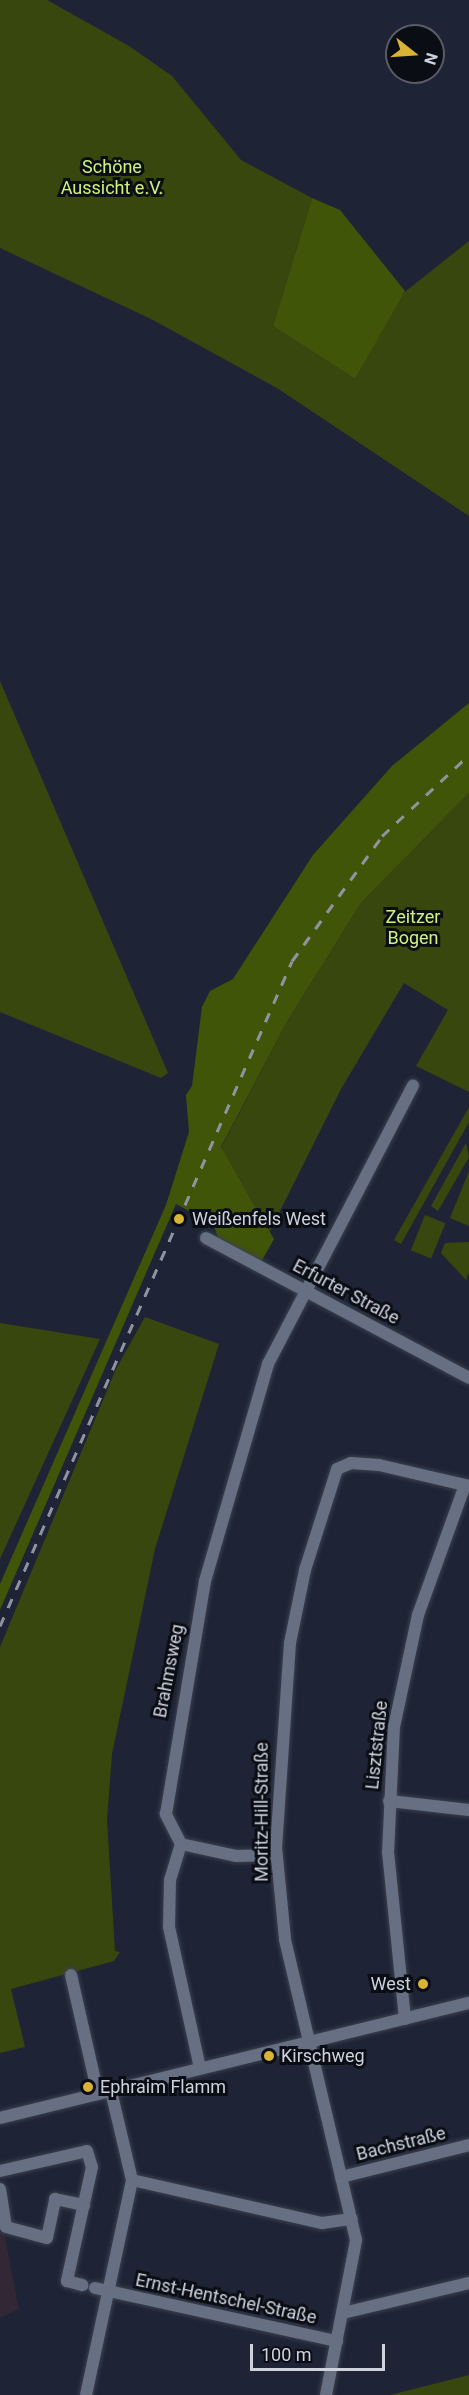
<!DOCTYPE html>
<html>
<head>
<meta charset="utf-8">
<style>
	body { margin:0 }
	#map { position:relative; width:469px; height:2395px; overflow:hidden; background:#1e2435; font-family:Roboto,sans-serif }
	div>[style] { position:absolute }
	.commercial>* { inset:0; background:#322735 }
	.green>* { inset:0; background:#38470e; transform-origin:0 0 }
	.forest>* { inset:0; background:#415508 }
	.roads { filter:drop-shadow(0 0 2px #3b404e) drop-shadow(0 0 2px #3b404e) }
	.minor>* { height:12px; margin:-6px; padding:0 6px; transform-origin:6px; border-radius:6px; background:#676f83 }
	.rail>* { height:3px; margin-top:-1.5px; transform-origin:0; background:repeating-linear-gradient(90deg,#8f94a1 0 10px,transparent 0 20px) }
	.dots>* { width:16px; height:16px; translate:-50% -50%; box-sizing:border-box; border:3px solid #0b0d15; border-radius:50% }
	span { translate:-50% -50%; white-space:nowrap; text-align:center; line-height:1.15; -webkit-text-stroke:6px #0b0d15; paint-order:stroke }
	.park-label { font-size:18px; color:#cef37b }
	.poi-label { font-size:18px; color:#cdd2dd }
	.left { translate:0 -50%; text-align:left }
	.right { translate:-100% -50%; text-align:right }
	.street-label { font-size:18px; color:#cdd2dd }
	.north { position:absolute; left:385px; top:24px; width:60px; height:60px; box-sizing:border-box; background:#0b0d15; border:2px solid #595c65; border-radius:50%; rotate:107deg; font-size:16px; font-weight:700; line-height:24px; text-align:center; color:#cdd2dd }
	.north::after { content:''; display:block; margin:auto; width:21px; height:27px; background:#d9b334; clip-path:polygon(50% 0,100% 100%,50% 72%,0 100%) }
	.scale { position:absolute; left:250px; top:2344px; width:135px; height:27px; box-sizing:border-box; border:3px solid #cdd2dd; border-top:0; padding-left:8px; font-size:18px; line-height:21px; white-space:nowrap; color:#cdd2dd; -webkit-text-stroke:4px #0b0d15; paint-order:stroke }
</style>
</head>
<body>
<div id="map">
	<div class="commercial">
		<div style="clip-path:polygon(0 2212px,19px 2309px,0 2318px)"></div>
	</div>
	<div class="green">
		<div style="clip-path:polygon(0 0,47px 0,129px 46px,172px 76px,241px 160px,312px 198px,273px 326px,355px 379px,401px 295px,469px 241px,469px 516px,277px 388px,153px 320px,0 248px)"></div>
		<div style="clip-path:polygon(0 681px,168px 1073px,161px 1078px,0 1012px)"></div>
		<div style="clip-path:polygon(469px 793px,469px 1092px,416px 1066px,448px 1010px,404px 983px,341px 1089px,270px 1231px,221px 1148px,288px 1020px,361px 903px)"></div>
		<div style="clip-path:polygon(469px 1107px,469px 1122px,401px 1244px,394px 1240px)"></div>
		<div style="clip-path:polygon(466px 1143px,469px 1157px,438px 1211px,431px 1206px)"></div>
		<div style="clip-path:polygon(469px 1171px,469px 1226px,450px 1218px)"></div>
		<div style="left:425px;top:1215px;width:22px;height:38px;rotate:22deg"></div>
		<div style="clip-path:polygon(469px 1242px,469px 1272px,466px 1280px,441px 1253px,445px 1243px)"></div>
		<div style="clip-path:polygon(145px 1317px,219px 1344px,155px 1549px,112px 1754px,107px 1820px,115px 1951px,120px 1952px,114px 1961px,11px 1989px,25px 2047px,0 2053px,0 1647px,116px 1369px)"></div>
		<div style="clip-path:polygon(0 1323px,100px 1339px,0 1559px)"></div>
		<div style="clip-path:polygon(469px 2375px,469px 2395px,390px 2395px)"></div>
	</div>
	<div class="forest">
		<div style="clip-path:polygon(312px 198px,340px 210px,405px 291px,355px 379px,273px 326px)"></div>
		<div style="clip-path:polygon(469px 703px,469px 793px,361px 903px,288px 1020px,221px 1147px,274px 1239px,261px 1262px,219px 1240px,213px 1224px,176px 1204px,0 1610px,0 1584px,166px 1205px,189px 1132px,186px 1095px,192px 1086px,202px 1007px,210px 991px,233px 979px,313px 855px,392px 766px)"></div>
	</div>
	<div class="roads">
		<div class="minor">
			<div style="left:206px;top:1238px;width:298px;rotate:28deg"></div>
			<div style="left:389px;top:1801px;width:81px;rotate:6.4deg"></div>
			<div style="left:181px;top:1844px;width:56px;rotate:12.3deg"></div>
			<div style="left:236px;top:1856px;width:40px;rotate:-1.4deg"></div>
			<div style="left:71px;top:1975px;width:122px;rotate:77.2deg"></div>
			<div style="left:405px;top:2019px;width:167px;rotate:-95.8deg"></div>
			<div style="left:388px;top:1853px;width:126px;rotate:-87.3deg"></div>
			<div style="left:394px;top:1727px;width:115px;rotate:-77.9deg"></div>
			<div style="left:418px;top:1615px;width:138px;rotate:-70.1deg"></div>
			<div style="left:200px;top:2068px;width:144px;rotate:-102.4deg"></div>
			<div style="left:169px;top:1927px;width:47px;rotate:-88.8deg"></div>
			<div style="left:170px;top:1880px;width:38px;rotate:-73deg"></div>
			<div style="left:181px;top:1844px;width:34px;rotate:-117deg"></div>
			<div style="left:166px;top:1814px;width:236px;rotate:-80.5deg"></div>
			<div style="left:205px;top:1581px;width:226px;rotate:-73.8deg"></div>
			<div style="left:268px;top:1364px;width:314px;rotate:-62.5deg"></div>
			<div style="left:0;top:2118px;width:483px;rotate:-13.8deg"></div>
			<div style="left:0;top:2171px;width:89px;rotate:-12.9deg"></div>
			<div style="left:87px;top:2151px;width:17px;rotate:73deg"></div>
			<div style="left:92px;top:2167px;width:117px;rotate:102.4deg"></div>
			<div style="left:67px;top:2281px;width:16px;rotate:15deg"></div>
			<div style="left:341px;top:2177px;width:132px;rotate:-14deg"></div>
			<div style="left:132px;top:2180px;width:195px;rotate:12.8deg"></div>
			<div style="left:322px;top:2223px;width:30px;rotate:-8deg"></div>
			<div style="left:0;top:2189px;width:38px;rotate:81deg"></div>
			<div style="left:6px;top:2227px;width:42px;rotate:15deg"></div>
			<div style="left:47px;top:2238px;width:40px;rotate:-78deg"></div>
			<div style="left:55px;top:2199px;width:30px;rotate:12deg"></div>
			<div style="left:95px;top:2288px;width:248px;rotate:12.4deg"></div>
			<div style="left:343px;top:2313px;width:130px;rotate:-13.4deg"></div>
			<div style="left:86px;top:2395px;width:220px;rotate:-77.9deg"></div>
			<div style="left:132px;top:2180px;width:91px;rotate:-103.3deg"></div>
			<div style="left:326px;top:2395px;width:158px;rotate:-79deg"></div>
			<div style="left:356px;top:2240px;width:309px;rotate:-103.3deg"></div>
			<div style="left:285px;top:1939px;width:91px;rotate:-95.6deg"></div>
			<div style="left:276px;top:1848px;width:205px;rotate:-86.1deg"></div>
			<div style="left:290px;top:1643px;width:75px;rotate:-78.4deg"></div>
			<div style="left:305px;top:1570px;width:106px;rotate:-72.4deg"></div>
			<div style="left:337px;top:1469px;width:15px;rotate:-23deg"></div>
			<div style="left:351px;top:1463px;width:28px;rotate:4deg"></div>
			<div style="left:379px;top:1465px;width:92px;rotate:13.1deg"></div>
		</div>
	</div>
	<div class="rail">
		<div style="left:0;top:1626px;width:726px;rotate:-66.29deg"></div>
		<div style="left:292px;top:961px;width:154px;rotate:-54.2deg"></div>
		<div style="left:382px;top:836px;width:119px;rotate:-43deg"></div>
	</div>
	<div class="dots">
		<div style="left:179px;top:1219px;background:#d9b334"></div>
		<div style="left:423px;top:1984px;background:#d9b334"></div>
		<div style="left:269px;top:2056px;background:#d9b334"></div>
		<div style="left:88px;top:2087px;background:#d9b334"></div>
	</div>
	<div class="park-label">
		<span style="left:112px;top:178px">Schöne<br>Aussicht e.V.</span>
		<span style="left:413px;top:928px">Zeitzer<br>Bogen</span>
	</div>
	<div class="poi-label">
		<span class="left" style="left:192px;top:1219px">Weißenfels West</span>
		<span class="right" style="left:411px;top:1984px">West</span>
		<span class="left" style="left:281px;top:2056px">Kirschweg</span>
		<span class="left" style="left:100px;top:2087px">Ephraim Flamm</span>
	</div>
	<div class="street-label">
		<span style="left:346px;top:1292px;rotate:28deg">Erfurter Straße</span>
		<span style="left:169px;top:1671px;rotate:-79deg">Brahmsweg</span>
		<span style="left:377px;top:1745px;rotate:-84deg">Lisztstraße</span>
		<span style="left:262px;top:1812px;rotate:-90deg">Moritz-Hill-Straße</span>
		<span style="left:401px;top:2144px;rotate:-14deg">Bachstraße</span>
		<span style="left:226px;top:2299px;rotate:12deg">Ernst-Hentschel-Straße</span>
	</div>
	<div class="north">N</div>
	<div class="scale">100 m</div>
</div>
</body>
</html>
